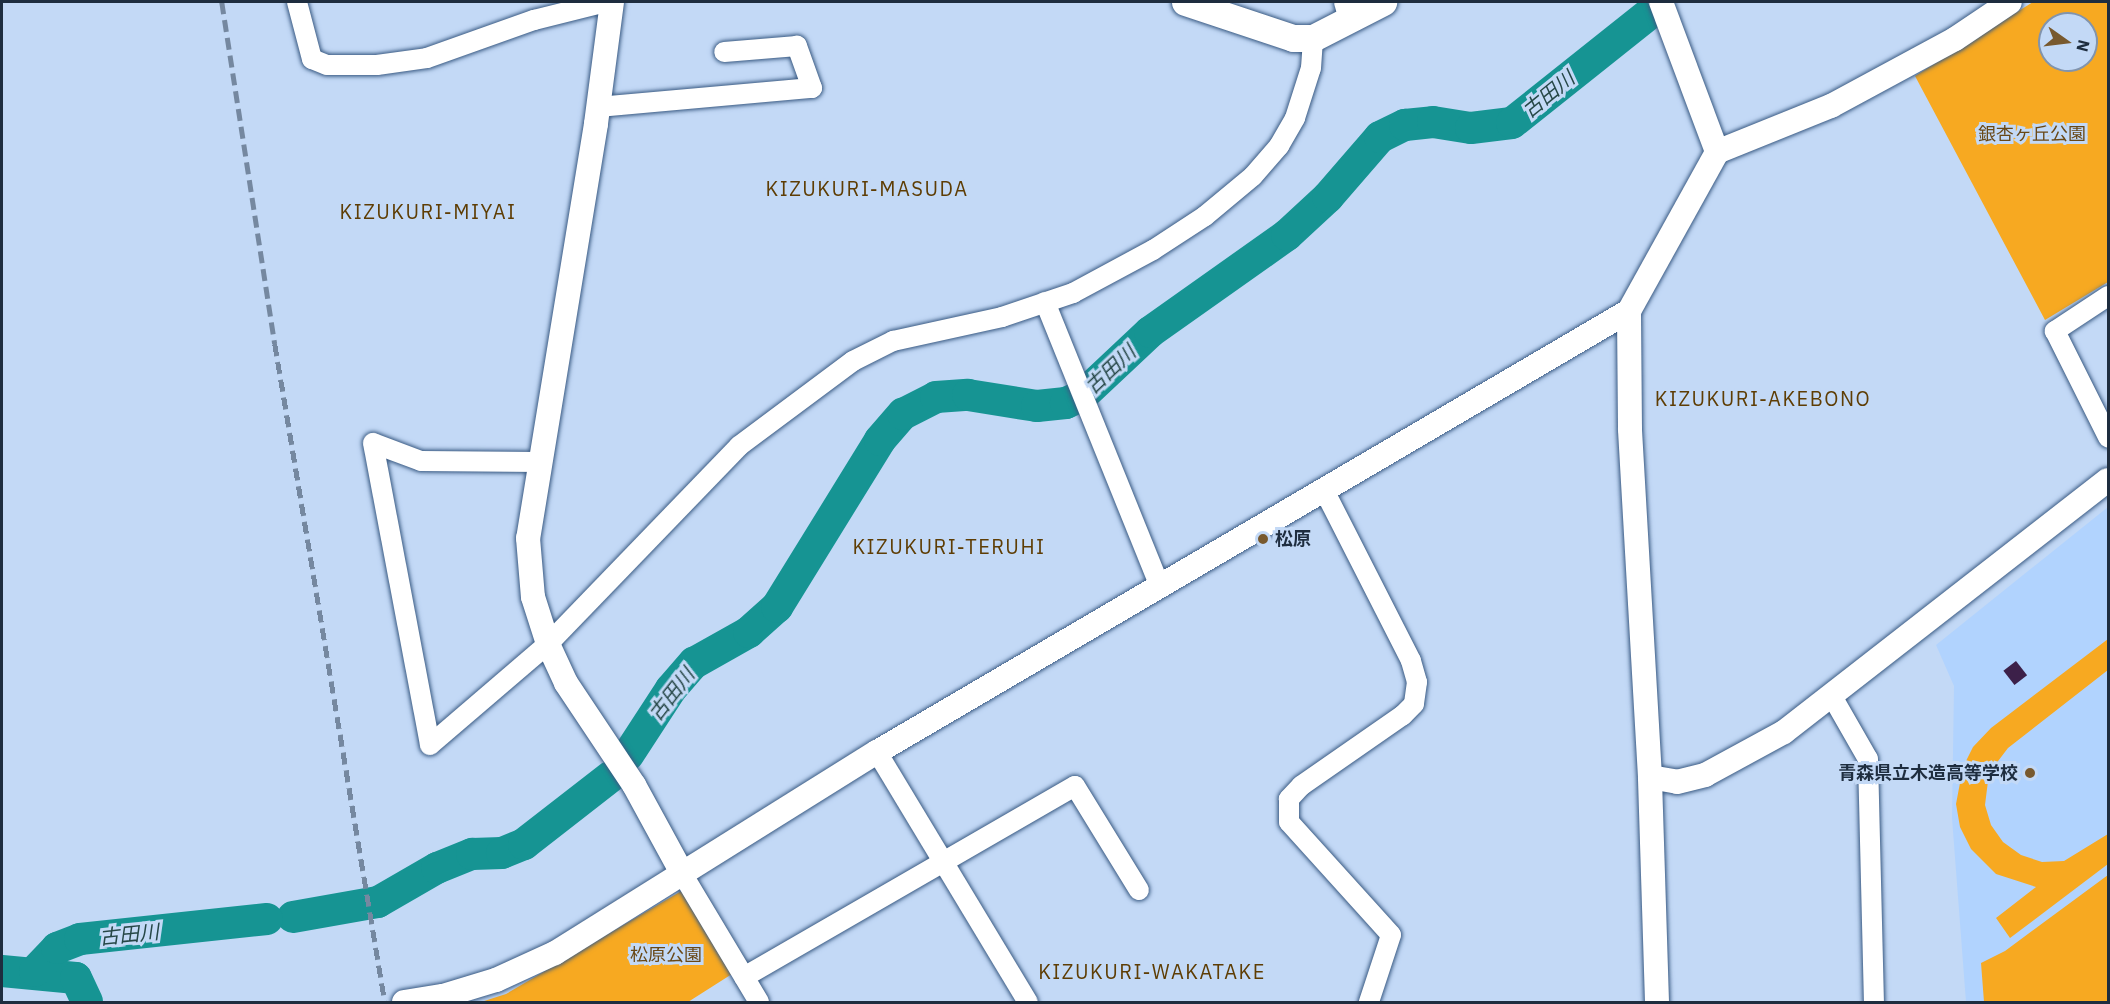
<!DOCTYPE html>
<html>
<head>
<meta charset="utf-8">
<style>
	body { margin:0 }
	#map { position:relative; width:2110px; height:1004px; overflow:hidden; background:#c3d9f6; font-family:"IBM Plex Sans","Noto Sans JP",sans-serif }
	div>[style] { position:absolute }
	.built>* { inset:0; background:#b1d3fe }
	.green>* { inset:0; background:#f7a921 }
	.river>* { height:32px; margin:-16px; padding:0 16px; transform-origin:16px; border-radius:16px; background:#169493 }
	.building>* { inset:0; background:#3c2049; transform-origin:0 0 }
	.roads { filter:drop-shadow(0 0 2px #395a83) drop-shadow(0 0 2px #395a83) }
	.minor>* { height:20px; margin:-10px; padding:0 10px; transform-origin:10px; border-radius:10px; background:#fff }
	.tertiary>* { height:24px; margin:-12px; padding:0 12px; transform-origin:12px; border-radius:12px; background:#fff }
	.secondary>* { height:27px; margin:-13.5px; padding:0 13.5px; transform-origin:13.5px; border-radius:13.5px; background:#fff }
	.rail>* { height:4.5px; margin-top:-2.25px; transform-origin:0; background:repeating-linear-gradient(90deg,#7588a0 0 12px,transparent 0 18px) }
	.dots>* { width:16px; height:16px; translate:-50% -50%; box-sizing:border-box; border:3px solid #c3d9f6; border-radius:50% }
	span { translate:-50% -50%; white-space:nowrap; text-align:center; line-height:1.15; -webkit-text-stroke:6px #c3d9f6; paint-order:stroke }
	.park-label { font-size:18px; color:#694816 }
	.poi-label { font-size:18px; color:#1e2d3f; font-weight:700 }
	.left { translate:0 -50%; text-align:left }
	.right { translate:-100% -50%; text-align:right }
	.water-label { font-size:20px; color:#264747; font-style:italic }
	.neighbourhood-label { font-size:20px; color:#5e3d04; letter-spacing:1.5px }
	.frame { position:absolute; inset:0; border:3px solid #1e2d3f; pointer-events:none }
	.north { position:absolute; left:2038px; top:12px; width:60px; height:60px; box-sizing:border-box; background:#c3d9f6; border:2px solid #8194ad; border-radius:50%; rotate:104deg; font-size:16px; font-weight:700; line-height:24px; text-align:center; color:#1e2d3f }
	.north::after { content:''; display:block; margin:auto; width:21px; height:27px; background:#78592e; clip-path:polygon(50% 0,100% 100%,50% 72%,0 100%) }
</style>
</head>
<body>
<div id="map">
	<div class="built">
		<div style="clip-path:polygon(2108px 507px,2108px 1002px,1966px 1002px,1952px 818px,1954px 686px,1936px 645px)"></div>
	</div>
	<div class="green">
		<div style="clip-path:polygon(evenodd,2033px 2px,2108px 2px,2108px 282px,2045px 320px,1915px 76px,2033px 2px,2050px 24px,2086px 24px,2086px 60px,2050px 60px,2050px 24px)"></div>
		<div style="clip-path:polygon(2108px 639px,2108px 670px,2008px 748px,1989px 773px,1985px 805px,1991px 825px,2003px 842px,2021px 855px,2042px 862px,2064px 861px,2108px 834px,2108px 864px,2010px 938px,1996px 918px,2036px 887px,1996px 874px,1971px 849px,1960px 827px,1956px 804px,1963px 767px,1973px 747px,1991px 728px)"></div>
		<div style="clip-path:polygon(2108px 875px,2108px 1002px,1984px 1002px,1981px 963px,2005px 951px)"></div>
		<div style="clip-path:polygon(683px 890px,732px 974px,688px 1002px,481px 1002px,506px 994px)"></div>
	</div>
	<div class="river">
		<div style="left:628px;top:755px;width:79px;rotate:-56.9deg"></div>
		<div style="left:671px;top:689px;width:35px;rotate:-49deg"></div>
		<div style="left:694px;top:663px;width:63px;rotate:-29.4deg"></div>
		<div style="left:749px;top:632px;width:38px;rotate:-42deg"></div>
		<div style="left:777px;top:607px;width:196px;rotate:-58.3deg"></div>
		<div style="left:880px;top:440px;width:35px;rotate:-49deg"></div>
		<div style="left:903px;top:414px;width:37px;rotate:-27deg"></div>
		<div style="left:936px;top:397px;width:32px;rotate:-4deg"></div>
		<div style="left:968px;top:395px;width:70px;rotate:9.1deg"></div>
		<div style="left:1037px;top:406px;width:29px;rotate:-6deg"></div>
		<div style="left:1066px;top:403px;width:19px;rotate:-25deg"></div>
		<div style="left:1083px;top:395px;width:92px;rotate:-43.2deg"></div>
		<div style="left:1150px;top:332px;width:168px;rotate:-35.3deg"></div>
		<div style="left:1287px;top:235px;width:56px;rotate:-42.8deg"></div>
		<div style="left:1328px;top:197px;width:79px;rotate:-49.1deg"></div>
		<div style="left:1380px;top:137px;width:28px;rotate:-26deg"></div>
		<div style="left:1405px;top:125px;width:28px;rotate:-6deg"></div>
		<div style="left:1433px;top:122px;width:38px;rotate:9deg"></div>
		<div style="left:1471px;top:128px;width:41px;rotate:-7deg"></div>
		<div style="left:1512px;top:123px;width:175px;rotate:-38.5deg"></div>
		<div style="left:293px;top:917px;width:86px;rotate:-10deg"></div>
		<div style="left:378px;top:902px;width:68px;rotate:-30deg"></div>
		<div style="left:437px;top:868px;width:38px;rotate:-22deg"></div>
		<div style="left:472px;top:854px;width:30px;rotate:-2deg"></div>
		<div style="left:502px;top:853px;width:24px;rotate:-22deg"></div>
		<div style="left:524px;top:844px;width:109px;rotate:-37.9deg"></div>
		<div style="left:2px;top:971px;width:74px;rotate:5.4deg"></div>
		<div style="left:76px;top:978px;width:26px;rotate:65deg"></div>
		<div style="left:35px;top:971px;width:32px;rotate:-46deg"></div>
		<div style="left:57px;top:948px;width:25px;rotate:-21deg"></div>
		<div style="left:80px;top:939px;width:188px;rotate:-6.1deg"></div>
	</div>
	<div class="building">
		<div style="left:2016px;top:661px;width:18px;height:16px;rotate:52deg"></div>
	</div>
	<div class="roads">
		<div class="minor">
			<div style="left:297px;top:2px;width:59px;rotate:75.3deg"></div>
			<div style="left:312px;top:59px;width:16px;rotate:22deg"></div>
			<div style="left:327px;top:65px;width:50px"></div>
			<div style="left:377px;top:65px;width:50px;rotate:-8deg"></div>
			<div style="left:427px;top:58px;width:114px;rotate:-19.6deg"></div>
			<div style="left:534px;top:20px;width:74px;rotate:-14deg"></div>
			<div style="left:1344px;top:2px;width:18px;rotate:74deg"></div>
			<div style="left:598px;top:107px;width:215px;rotate:-5.1deg"></div>
			<div style="left:812px;top:88px;width:45px;rotate:-109.7deg"></div>
			<div style="left:797px;top:46px;width:73px;rotate:175.3deg"></div>
			<div style="left:2108px;top:296px;width:64px;rotate:146.6deg"></div>
			<div style="left:2055px;top:331px;width:119px;rotate:63.4deg"></div>
			<div style="left:1045px;top:302px;width:306px;rotate:68deg"></div>
			<div style="left:539px;top:462px;width:118px;rotate:-179.5deg"></div>
			<div style="left:421px;top:461px;width:51px;rotate:-159.4deg"></div>
			<div style="left:373px;top:443px;width:307px;rotate:79.3deg"></div>
			<div style="left:430px;top:745px;width:155px;rotate:-40.6deg"></div>
			<div style="left:548px;top:644px;width:275px;rotate:-46deg"></div>
			<div style="left:739px;top:446px;width:142px;rotate:-36.7deg"></div>
			<div style="left:853px;top:361px;width:45px;rotate:-26.6deg"></div>
			<div style="left:893px;top:341px;width:112px;rotate:-12.4deg"></div>
			<div style="left:1002px;top:317px;width:75px;rotate:-18.7deg"></div>
			<div style="left:1073px;top:293px;width:91px;rotate:-28.3deg"></div>
			<div style="left:1153px;top:250px;width:62px;rotate:-33.2deg"></div>
			<div style="left:1205px;top:216px;width:62px;rotate:-39.8deg"></div>
			<div style="left:1253px;top:176px;width:40px;rotate:-49deg"></div>
			<div style="left:1279px;top:146px;width:32px;rotate:-60deg"></div>
			<div style="left:1295px;top:118px;width:52px;rotate:-72.3deg"></div>
			<div style="left:1311px;top:68px;width:30px;rotate:-86deg"></div>
			<div style="left:1324px;top:490px;width:192px;rotate:63deg"></div>
			<div style="left:1411px;top:661px;width:22px;rotate:74deg"></div>
			<div style="left:1417px;top:682px;width:22px;rotate:98deg"></div>
			<div style="left:1414px;top:704px;width:16px;rotate:135deg"></div>
			<div style="left:1403px;top:715px;width:124px;rotate:145.2deg"></div>
			<div style="left:1301px;top:786px;width:18px;rotate:133deg"></div>
			<div style="left:1289px;top:799px;width:23px;rotate:90deg"></div>
			<div style="left:1289px;top:822px;width:152px;rotate:47.9deg"></div>
			<div style="left:1391px;top:935px;width:71px;rotate:108.2deg"></div>
			<div style="left:1833px;top:698px;width:70px;rotate:60.2deg"></div>
			<div style="left:1868px;top:759px;width:243px;rotate:88.6deg"></div>
			<div style="left:877px;top:752px;width:292px;rotate:58.9deg"></div>
			<div style="left:683px;top:875px;width:148px;rotate:59.1deg"></div>
			<div style="left:744px;top:977px;width:382px;rotate:-30deg"></div>
			<div style="left:1075px;top:786px;width:122px;rotate:58.4deg"></div>
		</div>
		<div class="tertiary">
			<div style="left:612px;top:2px;width:123px;rotate:97.5deg"></div>
			<div style="left:596px;top:124px;width:420px;rotate:99.3deg"></div>
			<div style="left:528px;top:538px;width:59px;rotate:85.2deg"></div>
			<div style="left:533px;top:597px;width:49px;rotate:72.3deg"></div>
			<div style="left:548px;top:644px;width:43px;rotate:65.2deg"></div>
			<div style="left:566px;top:683px;width:123px;rotate:56.3deg"></div>
			<div style="left:634px;top:785px;width:102px;rotate:61.4deg"></div>
			<div style="left:1661px;top:2px;width:160px;rotate:69.5deg"></div>
			<div style="left:1650px;top:777px;width:27px;rotate:10deg"></div>
			<div style="left:1677px;top:782px;width:29px;rotate:-14deg"></div>
			<div style="left:1705px;top:775px;width:90px;rotate:-28.6deg"></div>
			<div style="left:1784px;top:732px;width:410px;rotate:-37.9deg"></div>
			<div style="left:404px;top:1002px;width:39px;rotate:-9deg"></div>
			<div style="left:443px;top:996px;width:55px;rotate:-16.8deg"></div>
			<div style="left:496px;top:980px;width:65px;rotate:-24.6deg"></div>
			<div style="left:555px;top:953px;width:380px;rotate:-32deg"></div>
			<div style="left:877px;top:752px;width:872px;rotate:-30.39deg"></div>
			<div style="left:1657px;top:1002px;width:225px;rotate:-91.8deg"></div>
			<div style="left:1650px;top:777px;width:349px;rotate:-93.3deg"></div>
			<div style="left:1630px;top:429px;width:118px;rotate:-90.5deg"></div>
			<div style="left:1629px;top:311px;width:182px;rotate:-61deg"></div>
			<div style="left:1717px;top:152px;width:123px;rotate:-22deg"></div>
			<div style="left:1831px;top:106px;width:141px;rotate:-28.4deg"></div>
			<div style="left:1955px;top:39px;width:66px;rotate:-33.9deg"></div>
		</div>
		<div class="secondary">
			<div style="left:1185px;top:2px;width:114px;rotate:18.4deg"></div>
			<div style="left:1293px;top:38px;width:20px"></div>
			<div style="left:1313px;top:38px;width:79px;rotate:-27.2deg"></div>
		</div>
	</div>
	<div class="rail">
		<div style="left:222px;top:2px;width:346px;rotate:81.2deg"></div>
		<div style="left:275px;top:344px;width:667px;rotate:80.51deg"></div>
	</div>
	<div class="dots">
		<div style="left:1263px;top:539px;background:#78592e"></div>
		<div style="left:2030px;top:773px;background:#78592e"></div>
	</div>
	<div class="park-label">
		<span style="left:2032px;top:134px">銀杏ヶ丘公園</span>
		<span style="left:666px;top:955px">松原公園</span>
	</div>
	<div class="poi-label">
		<span class="left" style="left:1275px;top:539px">松原</span>
		<span class="right" style="left:2018px;top:773px">青森県立木造高等学校</span>
	</div>
	<div class="water-label">
		<span style="left:1548px;top:94px;rotate:-39deg">古田川</span>
		<span style="left:1110px;top:369px;rotate:-43deg">古田川</span>
		<span style="left:671px;top:694px;rotate:-52deg">古田川</span>
		<span style="left:129px;top:934px;rotate:-6deg">古田川</span>
	</div>
	<div class="neighbourhood-label">
		<span style="left:867px;top:188px">KIZUKURI-MASUDA</span>
		<span style="left:428px;top:211px">KIZUKURI-MIYAI</span>
		<span style="left:1763px;top:398px">KIZUKURI-AKEBONO</span>
		<span style="left:949px;top:546px">KIZUKURI-TERUHI</span>
		<span style="left:1152px;top:971px">KIZUKURI-WAKATAKE</span>
	</div>
	<div class="frame"></div>
	<div class="north">N</div>
</div>
</body>
</html>
